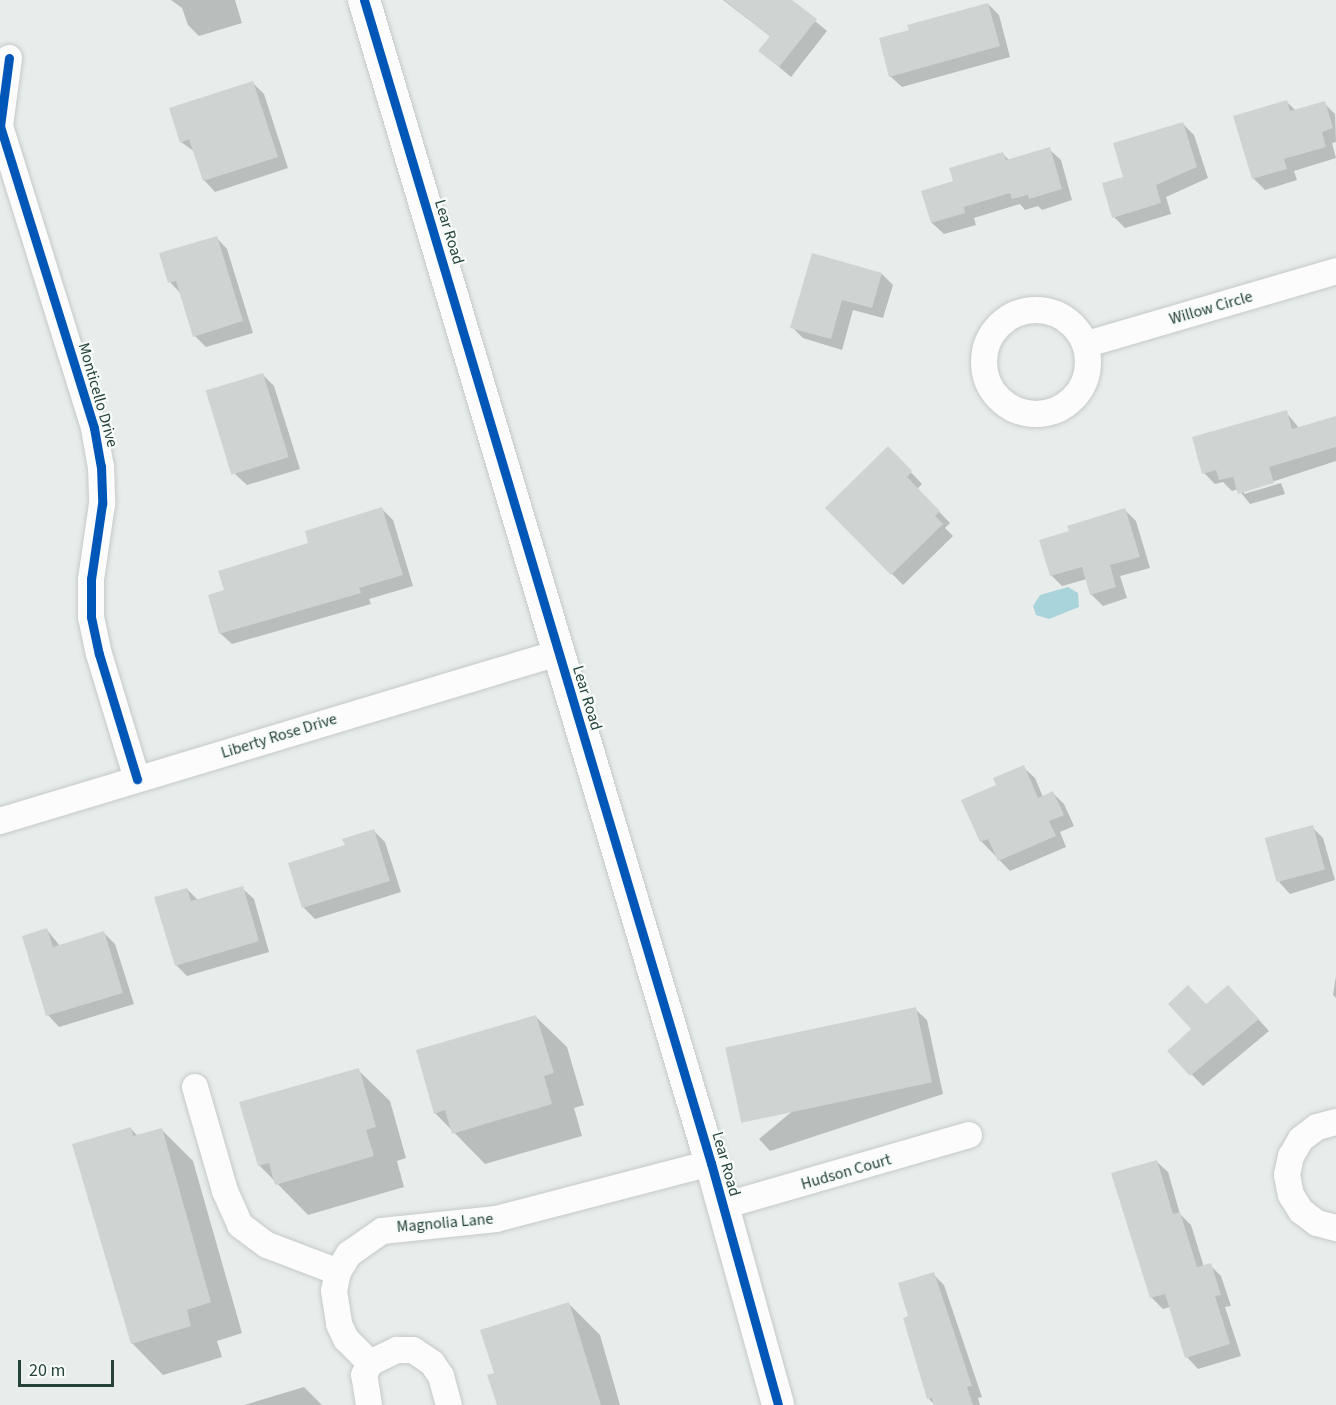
<!DOCTYPE html>
<html>
<head>
<meta charset="utf-8">
<style>
	body { margin:0 }
	#map { position:relative; width:1336px; height:1405px; overflow:hidden; background:#e8edeb; font-family:"Source Sans 3",sans-serif }
	div>[style] { position:absolute }
	.water>* { inset:0; background:#a9d4db }
	.shadow>* { inset:0; background:#0003 }
	.building>* { inset:0; background:#cfd4d2; transform-origin:0 0 }
	.roads { filter:drop-shadow(0 0 2px #c5cac8) drop-shadow(0 0 2px #c5cac8) }
	.minor>* { height:26px; margin:-13px; padding:0 13px; transform-origin:13px; border-radius:13px; background:#fcfcfc }
	.minor>.ring { margin:-13px; padding:0; box-sizing:content-box; background:none; border:26px solid #fcfcfc; border-radius:50% }
	.tertiary>* { height:32px; margin:-16px; padding:0 16px; transform-origin:16px; border-radius:16px; background:#fcfcfc }
	.cycleway>* { height:9px; margin:-4.5px; padding:0 4.5px; transform-origin:4.5px; border-radius:4.5px; background:#0057b8 }
	span { translate:-50% -50%; white-space:nowrap; text-align:center; line-height:1.15; -webkit-text-stroke:4.5px #f7fbf9; paint-order:stroke }
	.street-label { font-size:16px; color:#24423a }
	.scale { position:absolute; left:18px; top:1360px; width:96px; height:27px; box-sizing:border-box; border:3px solid #24423a; border-top:0; padding-left:8px; font-size:18px; line-height:21px; white-space:nowrap; color:#24423a; -webkit-text-stroke:4px #f7fbf9; paint-order:stroke }
</style>
</head>
<body>
<div id="map">
	<div class="water">
		<div style="clip-path:polygon(1068px 587px,1078px 593px,1079px 607px,1049px 619px,1036px 615px,1033px 606px,1040px 595px)"></div>
	</div>
	<div class="shadow">
		<div style="clip-path:polygon(171px 0,235px 0,242px 23px,199px 36px,188px 25px,182px 8px)"></div>
		<div style="clip-path:polygon(723px 0,790px 0,827px 31px,791px 77px,760px 51px,771px 37px)"></div>
		<div style="clip-path:polygon(988px 4px,999px 15px,1010px 57px,902px 87px,890px 76px,911px 31px)"></div>
		<div style="clip-path:polygon(253px 83px,264px 94px,288px 168px,215px 192px,204px 180px,195px 152px,181px 142px)"></div>
		<div style="clip-path:polygon(1286px 101px,1296px 111px,1324px 103px,1335px 114px,1336px 142px,1332px 143px,1336px 158px,1294px 171px,1297px 180px,1265px 190px,1253px 178px)"></div>
		<div style="clip-path:polygon(1183px 124px,1194px 135px,1208px 178px,1166px 197px,1171px 214px,1125px 228px,1114px 217px,1124px 178px)"></div>
		<div style="clip-path:polygon(1049px 149px,1061px 160px,1072px 200px,1042px 210px,1038px 206px,1025px 210px,1020px 204px,974px 218px,976px 225px,944px 234px,932px 223px,923px 192px,955px 182px,1003px 154px,1010px 161px)"></div>
		<div style="clip-path:polygon(216px 237px,227px 249px,253px 333px,206px 347px,195px 336px,181px 294px,170px 282px)"></div>
		<div style="clip-path:polygon(882px 274px,893px 285px,883px 318px,853px 310px,842px 350px,803px 338px,792px 327px)"></div>
		<div style="clip-path:polygon(263px 375px,274px 386px,300px 469px,247px 485px,235px 474px)"></div>
		<div style="clip-path:polygon(1286px 412px,1299px 428px,1336px 417px,1336px 461px,1244px 491px,1244px 494px,1281px 483px,1285px 494px,1250px 504px,1238px 489px,1232px 491px,1223px 482px,1215px 484px,1204px 473px)"></div>
		<div style="clip-path:polygon(888px 448px,922px 484px,917px 489px,950px 523px,945px 528px,953px 536px,903px 585px,827px 508px)"></div>
		<div style="clip-path:polygon(382px 509px,393px 520px,413px 586px,369px 599px,371px 604px,232px 644px,220px 633px,225px 591px)"></div>
		<div style="clip-path:polygon(1125px 510px,1136px 521px,1150px 568px,1120px 576px,1127px 598px,1103px 606px,1091px 594px,1087px 579px,1062px 586px,1051px 575px,1071px 532px)"></div>
		<div style="clip-path:polygon(1023px 767px,1035px 778px,1043px 797px,1053px 793px,1064px 804px,1074px 826px,1060px 832px,1066px 847px,1010px 871px,981px 841px,998px 786px)"></div>
		<div style="clip-path:polygon(1312px 827px,1323px 838px,1335px 880px,1290px 894px,1279px 882px)"></div>
		<div style="clip-path:polygon(374px 831px,385px 842px,401px 892px,315px 919px,303px 907px,346px 846px)"></div>
		<div style="clip-path:polygon(242px 888px,254px 899px,269px 952px,187px 976px,176px 965px,187px 889px,198px 900px)"></div>
		<div style="clip-path:polygon(47px 930px,60px 946px,104px 933px,115px 944px,134px 1004px,59px 1027px,48px 1015px)"></div>
		<div style="clip-path:polygon(1336px 976px,1336px 998px,1333px 995px)"></div>
		<div style="clip-path:polygon(1239px 998px,1269px 1031px,1203px 1086px,1169px 1051px,1193px 1029px,1207px 1006px)"></div>
		<div style="clip-path:polygon(915px 1009px,927px 1020px,943px 1094px,770px 1151px,759px 1139px)"></div>
		<div style="clip-path:polygon(535px 1016px,567px 1047px,584px 1105px,574px 1108px,582px 1136px,485px 1164px,435px 1113px)"></div>
		<div style="clip-path:polygon(358px 1070px,390px 1101px,406px 1158px,397px 1161px,404px 1187px,308px 1215px,259px 1165px)"></div>
		<div style="clip-path:polygon(130px 1128px,139px 1137px,162px 1130px,193px 1161px,242px 1333px,217px 1341px,222px 1357px,163px 1375px,132px 1343px)"></div>
		<div style="clip-path:polygon(1156px 1161px,1168px 1172px,1180px 1214px,1191px 1225px,1204px 1267px,1210px 1265px,1221px 1276px,1231px 1306px,1225px 1307px,1241px 1356px,1198px 1369px,1187px 1357px,1170px 1307px,1163px 1309px,1152px 1298px,1113px 1174px)"></div>
		<div style="clip-path:polygon(933px 1274px,944px 1285px,982px 1397px,978px 1398px,980px 1405px,935px 1405px,929px 1399px,910px 1317px)"></div>
		<div style="clip-path:polygon(568px 1303px,600px 1335px,620px 1405px,498px 1405px,496px 1374px)"></div>
		<div style="clip-path:polygon(304px 1387px,322px 1405px,244px 1405px)"></div>
	</div>
	<div class="building">
		<div style="clip-path:polygon(724px 0,792px 0,817px 19px,779px 67px,758px 51px,770px 36px)"></div>
		<div style="clip-path:polygon(988px 3px,1000px 46px,889px 77px,879px 38px,909px 30px,907px 25px)"></div>
		<div style="clip-path:polygon(253px 81px,278px 157px,203px 181px,189px 139px,180px 143px,169px 108px)"></div>
		<div style="clip-path:polygon(1287px 100px,1290px 111px,1325px 101px,1333px 128px,1322px 132px,1326px 147px,1284px 159px,1287px 169px,1252px 179px,1233px 116px)"></div>
		<div style="clip-path:polygon(1183px 122px,1197px 167px,1156px 185px,1161px 203px,1112px 218px,1102px 183px,1123px 177px,1113px 143px)"></div>
		<div style="clip-path:polygon(1050px 147px,1062px 189px,1029px 199px,1028px 195px,1012px 199px,1010px 193px,964px 207px,965px 213px,931px 223px,921px 191px,953px 181px,949px 168px,1003px 152px,1006px 160px)"></div>
		<div style="clip-path:polygon(217px 236px,243px 321px,193px 337px,176px 281px,168px 283px,159px 253px)"></div>
		<div style="clip-path:polygon(812px 253px,882px 273px,872px 308px,842px 300px,831px 339px,790px 328px)"></div>
		<div style="left:263px;top:373px;width:88px;height:60px;rotate:73deg"></div>
		<div style="clip-path:polygon(1287px 410px,1292px 429px,1336px 416px,1336px 447px,1269px 467px,1274px 483px,1238px 494px,1233px 477px,1219px 480px,1216px 470px,1202px 474px,1192px 437px)"></div>
		<div style="clip-path:polygon(888px 446px,912px 471px,907px 477px,940px 511px,935px 516px,943px 524px,891px 575px,825px 508px)"></div>
		<div style="clip-path:polygon(382px 507px,403px 575px,359px 588px,361px 593px,219px 634px,208px 595px,224px 590px,218px 571px,308px 543px,305px 531px)"></div>
		<div style="clip-path:polygon(1125px 508px,1140px 557px,1110px 565px,1116px 587px,1090px 595px,1082px 567px,1050px 576px,1039px 540px,1069px 531px,1067px 526px)"></div>
		<div style="clip-path:polygon(1024px 765px,1038px 798px,1053px 791px,1064px 815px,1049px 821px,1056px 836px,998px 861px,988px 839px,980px 842px,961px 800px,996px 785px,993px 778px)"></div>
		<div style="left:1313px;top:825px;width:46px;height:50px;rotate:75deg"></div>
		<div style="clip-path:polygon(374px 829px,390px 881px,302px 908px,288px 863px,345px 845px,342px 839px)"></div>
		<div style="clip-path:polygon(243px 886px,259px 941px,175px 966px,154px 897px,187px 888px,191px 901px)"></div>
		<div style="clip-path:polygon(47px 928px,53px 947px,104px 931px,123px 993px,46px 1016px,22px 936px)"></div>
		<div style="clip-path:polygon(1188px 985px,1206px 1004px,1228px 985px,1259px 1019px,1190px 1076px,1167px 1051px,1191px 1029px,1168px 1004px)"></div>
		<div style="left:916px;top:1007px;width:77px;height:195px;rotate:78deg"></div>
		<div style="clip-path:polygon(536px 1015px,554px 1073px,544px 1076px,552px 1104px,452px 1134px,445px 1110px,434px 1114px,416px 1050px)"></div>
		<div style="clip-path:polygon(359px 1068px,376px 1127px,366px 1130px,374px 1156px,275px 1185px,269px 1163px,258px 1166px,239px 1102px)"></div>
		<div style="clip-path:polygon(131px 1127px,133px 1136px,162px 1128px,211px 1302px,187px 1310px,191px 1326px,131px 1344px,72px 1144px)"></div>
		<div style="clip-path:polygon(1157px 1160px,1173px 1214px,1180px 1212px,1197px 1267px,1211px 1263px,1221px 1295px,1215px 1296px,1230px 1344px,1185px 1358px,1165px 1294px,1150px 1298px,1111px 1173px)"></div>
		<div style="clip-path:polygon(934px 1272px,972px 1386px,967px 1387px,973px 1405px,934px 1405px,932px 1398px,927px 1399px,903px 1318px,908px 1316px,898px 1283px)"></div>
		<div style="clip-path:polygon(569px 1302px,601px 1405px,497px 1405px,487px 1375px,494px 1373px,480px 1330px)"></div>
	</div>
	<div class="roads">
		<div class="minor">
			<div style="left:9px;top:58px;width:69px;rotate:97.5deg"></div>
			<div style="left:0;top:126px;width:316px;rotate:72.7deg"></div>
			<div style="left:94px;top:428px;width:39px;rotate:80deg"></div>
			<div style="left:101px;top:466px;width:38px;rotate:88deg"></div>
			<div style="left:102px;top:504px;width:76px;rotate:98.3deg"></div>
			<div style="left:91px;top:579px;width:38px;rotate:90deg"></div>
			<div style="left:91px;top:617px;width:38px;rotate:78deg"></div>
			<div style="left:99px;top:654px;width:131px;rotate:73.1deg"></div>
			<div class="ring" style="left:984px;top:310px;width:78px;height:78px"></div>
			<div style="left:1087px;top:344px;width:259px;rotate:-16.3deg"></div>
			<div style="left:0;top:821px;width:583px;rotate:-16.76deg"></div>
			<div style="left:195px;top:1087px;width:108px;rotate:73.9deg"></div>
			<div style="left:225px;top:1191px;width:37px;rotate:66deg"></div>
			<div style="left:240px;top:1225px;width:34px;rotate:37deg"></div>
			<div style="left:267px;top:1245px;width:76px;rotate:20.8deg"></div>
			<div style="left:338px;top:1272px;width:21px;rotate:-59deg"></div>
			<div style="left:349px;top:1254px;width:40px;rotate:-34.9deg"></div>
			<div style="left:382px;top:1231px;width:115px;rotate:-6deg"></div>
			<div style="left:496px;top:1219px;width:222px;rotate:-14.6deg"></div>
			<div style="left:1336px;top:1122px;width:20px;rotate:165deg"></div>
			<div style="left:1317px;top:1127px;width:20px;rotate:143deg"></div>
			<div style="left:1301px;top:1139px;width:20px;rotate:120deg"></div>
			<div style="left:1291px;top:1156px;width:19px;rotate:102deg"></div>
			<div style="left:1287px;top:1175px;width:20px;rotate:79deg"></div>
			<div style="left:1291px;top:1195px;width:19px;rotate:58deg"></div>
			<div style="left:1301px;top:1211px;width:20px;rotate:37deg"></div>
			<div style="left:1317px;top:1223px;width:20px;rotate:15deg"></div>
			<div style="left:723px;top:1206px;width:256px;rotate:-16.1deg"></div>
			<div style="left:338px;top:1272px;width:19px;rotate:102deg"></div>
			<div style="left:334px;top:1291px;width:33px;rotate:81deg"></div>
			<div style="left:339px;top:1324px;width:17px;rotate:65deg"></div>
			<div style="left:346px;top:1339px;width:34px;rotate:45deg"></div>
			<div style="left:369px;top:1405px;width:30px;rotate:-99deg"></div>
			<div style="left:364px;top:1375px;width:13px;rotate:-63deg"></div>
			<div style="left:370px;top:1363px;width:30px;rotate:-26deg"></div>
			<div style="left:397px;top:1350px;width:16px"></div>
			<div style="left:413px;top:1350px;width:23px;rotate:34deg"></div>
			<div style="left:432px;top:1363px;width:16px;rotate:55deg"></div>
			<div style="left:441px;top:1376px;width:30px;rotate:75deg"></div>
		</div>
		<div class="tertiary">
			<div style="left:364px;top:0;width:1214px;rotate:73.39deg"></div>
			<div style="left:711px;top:1163px;width:251px;rotate:74.5deg"></div>
		</div>
	</div>
	<div class="cycleway">
		<div style="left:364px;top:0;width:1214px;rotate:73.39deg"></div>
		<div style="left:711px;top:1163px;width:251px;rotate:74.5deg"></div>
		<div style="left:9px;top:58px;width:69px;rotate:97.5deg"></div>
		<div style="left:0;top:126px;width:316px;rotate:72.7deg"></div>
		<div style="left:94px;top:428px;width:39px;rotate:80deg"></div>
		<div style="left:101px;top:466px;width:38px;rotate:88deg"></div>
		<div style="left:102px;top:504px;width:76px;rotate:98.3deg"></div>
		<div style="left:91px;top:579px;width:38px;rotate:90deg"></div>
		<div style="left:91px;top:617px;width:38px;rotate:78deg"></div>
		<div style="left:99px;top:654px;width:131px;rotate:73.1deg"></div>
	</div>
	<div class="street-label">
		<span style="left:449px;top:232px;rotate:73deg">Lear Road</span>
		<span style="left:1211px;top:308px;rotate:-16deg">Willow Circle</span>
		<span style="left:98px;top:395px;rotate:74deg">Monticello Drive</span>
		<span style="left:587px;top:698px;rotate:73deg">Lear Road</span>
		<span style="left:279px;top:736px;rotate:-17deg">Liberty Rose Drive</span>
		<span style="left:726px;top:1164px;rotate:74deg">Lear Road</span>
		<span style="left:846px;top:1172px;rotate:-16deg">Hudson Court</span>
		<span style="left:445px;top:1223px;rotate:-5deg">Magnolia Lane</span>
	</div>
	<div class="scale">20 m</div>
</div>
</body>
</html>
